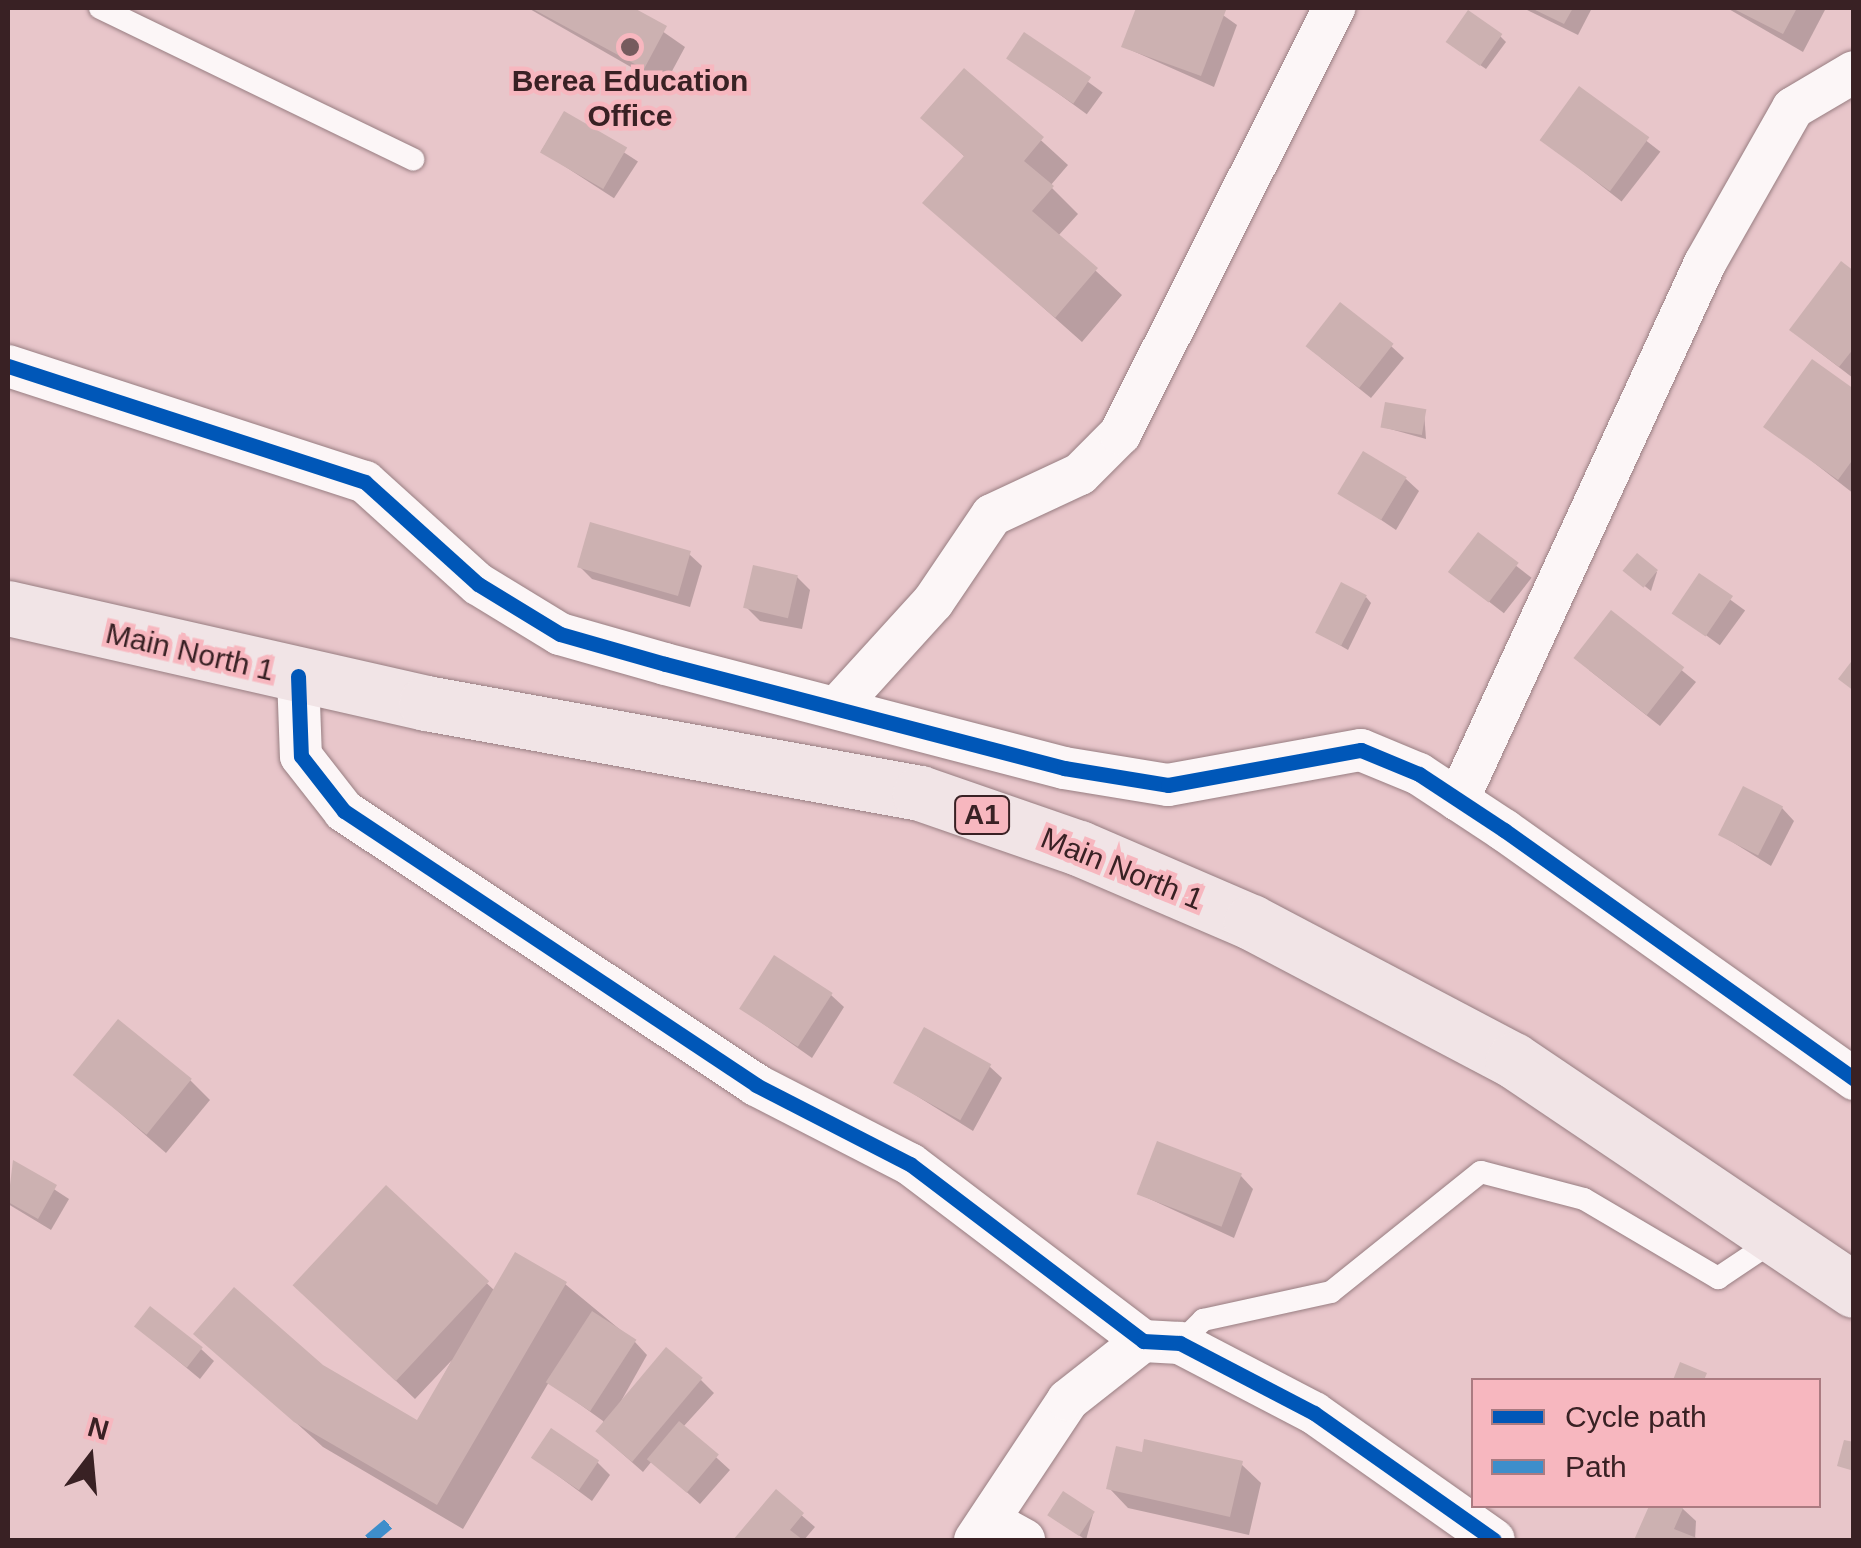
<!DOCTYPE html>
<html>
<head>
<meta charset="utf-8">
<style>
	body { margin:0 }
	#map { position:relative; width:1861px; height:1548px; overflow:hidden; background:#e8c6ca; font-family:Arial,sans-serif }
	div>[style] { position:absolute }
	.shadow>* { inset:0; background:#0003; transform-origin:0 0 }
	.building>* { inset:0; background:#ccb1b1; transform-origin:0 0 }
	.roads { filter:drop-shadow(0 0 2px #987e82) drop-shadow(0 0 2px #987e82) }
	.service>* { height:22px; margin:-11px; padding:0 11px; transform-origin:11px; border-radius:11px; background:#fcf6f7 }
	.minor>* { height:42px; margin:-21px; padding:0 21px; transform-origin:21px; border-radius:21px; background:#fcf6f7 }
	.primary>* { height:55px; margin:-27.5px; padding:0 27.5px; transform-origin:27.5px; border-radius:27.5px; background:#f1e4e6 }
	.quiet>* { height:12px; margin-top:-6px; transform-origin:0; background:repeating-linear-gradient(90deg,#3e8ecb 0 25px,transparent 0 37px) }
	.cycleway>* { height:15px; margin:-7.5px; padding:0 7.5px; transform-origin:7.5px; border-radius:7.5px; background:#0057b8 }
	.dots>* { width:28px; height:28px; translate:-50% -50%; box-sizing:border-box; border:5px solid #f7b7bf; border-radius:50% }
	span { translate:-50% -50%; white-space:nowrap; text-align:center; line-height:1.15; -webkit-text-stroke:9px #f7b7bf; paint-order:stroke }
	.shield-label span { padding:2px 8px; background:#f7b7bf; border:2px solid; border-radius:8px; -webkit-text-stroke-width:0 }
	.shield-label { font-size:28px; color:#392124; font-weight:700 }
	.poi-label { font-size:30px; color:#392124; font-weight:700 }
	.street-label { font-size:30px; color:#392124 }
	.frame { position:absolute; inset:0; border:10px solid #392124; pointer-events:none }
	.legend { position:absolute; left:1471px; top:1378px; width:350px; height:130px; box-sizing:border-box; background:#f7b7bf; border:2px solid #ab7b81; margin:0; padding:12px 18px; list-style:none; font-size:30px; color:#392124 }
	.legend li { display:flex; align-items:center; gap:20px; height:50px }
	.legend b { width:50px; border:2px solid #ab7b81 }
	.north { position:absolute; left:40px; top:1408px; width:100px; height:100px; -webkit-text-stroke:8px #f7b7bf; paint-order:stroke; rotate:16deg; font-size:28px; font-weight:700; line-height:40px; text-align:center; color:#392124 }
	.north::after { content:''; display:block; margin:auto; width:35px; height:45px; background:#392124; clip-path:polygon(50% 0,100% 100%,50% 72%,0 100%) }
</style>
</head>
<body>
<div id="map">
	<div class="shadow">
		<div style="clip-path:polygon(528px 8px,629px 8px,685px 47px,664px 86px)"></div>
		<div style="clip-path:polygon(1139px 8px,1213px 8px,1237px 25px,1214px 87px,1124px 47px)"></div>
		<div style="clip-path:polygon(1523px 8px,1592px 8px,1578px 35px)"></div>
		<div style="clip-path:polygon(1727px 8px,1826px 8px,1803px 52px)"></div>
		<div style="left:1025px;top:36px;width:96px;height:27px;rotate:36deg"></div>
		<div style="clip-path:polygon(1500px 36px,1506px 42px,1486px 69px,1454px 47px)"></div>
		<div style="clip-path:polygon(965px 71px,1068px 165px,1050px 186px,1078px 214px,1058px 236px,1122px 295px,1082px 342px,925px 203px,965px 157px,924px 118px)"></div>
		<div style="left:1580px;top:89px;width:102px;height:63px;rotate:38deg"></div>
		<div style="left:565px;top:114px;width:87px;height:44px;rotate:33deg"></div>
		<div style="clip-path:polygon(1854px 274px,1853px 378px,1806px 342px)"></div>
		<div style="clip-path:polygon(1391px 346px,1404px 358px,1371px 398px,1321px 358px)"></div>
		<div style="clip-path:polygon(1854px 392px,1854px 494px,1767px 426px)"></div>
		<div style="clip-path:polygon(1424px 412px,1426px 439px,1383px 427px)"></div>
		<div style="clip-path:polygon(1406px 479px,1419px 491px,1396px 530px,1341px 493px)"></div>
		<div style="left:1478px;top:536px;width:68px;height:45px;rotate:38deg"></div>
		<div style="clip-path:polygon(689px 554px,702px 566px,690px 607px,592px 579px,579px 566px)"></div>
		<div style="clip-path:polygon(1657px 572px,1651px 591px,1632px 576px)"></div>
		<div style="clip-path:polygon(797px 577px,810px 590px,802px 629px,760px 621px,747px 608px)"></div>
		<div style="left:1699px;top:577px;width:57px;height:43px;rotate:36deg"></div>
		<div style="clip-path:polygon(1366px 597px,1371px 603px,1348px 650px,1319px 633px)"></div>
		<div style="clip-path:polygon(1612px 613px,1696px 682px,1660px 726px,1589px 670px)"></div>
		<div style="clip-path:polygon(1782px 808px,1794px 821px,1771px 866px,1721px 835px)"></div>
		<div style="clip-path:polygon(831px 995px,844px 1007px,812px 1058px,742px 1009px)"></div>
		<div style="clip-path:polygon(989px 1066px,1002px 1078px,973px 1131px,896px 1083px)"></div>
		<div style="clip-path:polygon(75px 1074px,190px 1080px,210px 1100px,166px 1153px)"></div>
		<div style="clip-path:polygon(14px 1163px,69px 1199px,51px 1230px,8px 1204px)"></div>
		<div style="clip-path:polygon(1241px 1176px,1253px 1189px,1234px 1238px,1139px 1194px)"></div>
		<div style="clip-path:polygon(386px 1188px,495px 1291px,565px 1284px,635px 1342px,647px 1355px,620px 1403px,701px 1380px,714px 1393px,683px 1427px,730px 1470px,700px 1504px,652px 1461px,643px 1472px,609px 1442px,603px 1421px,549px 1382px,463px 1529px,323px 1447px,197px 1334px,322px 1368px,418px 1423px,452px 1360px,415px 1399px,314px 1303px)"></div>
		<div style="clip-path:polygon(137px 1327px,201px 1349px,214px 1361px,200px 1379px)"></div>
		<div style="clip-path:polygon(534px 1458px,597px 1462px,610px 1475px,592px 1501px)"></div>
		<div style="clip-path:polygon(1241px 1464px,1261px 1483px,1249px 1535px,1128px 1508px,1109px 1488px)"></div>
		<div style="clip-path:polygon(776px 1493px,815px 1527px,804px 1540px,736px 1540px)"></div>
		<div style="clip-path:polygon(1652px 1506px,1683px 1509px,1696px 1521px,1695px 1540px,1637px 1540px)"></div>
		<div style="clip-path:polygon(1093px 1514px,1086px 1540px,1056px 1520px)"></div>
	</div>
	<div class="building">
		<div style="clip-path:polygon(531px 8px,634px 8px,667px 26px,644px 69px)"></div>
		<div style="clip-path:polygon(1136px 8px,1226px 10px,1201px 76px,1121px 47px)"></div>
		<div style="clip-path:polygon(1531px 8px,1573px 8px,1564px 24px)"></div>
		<div style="clip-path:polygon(1732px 8px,1797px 8px,1783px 34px)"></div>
		<div style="left:1468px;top:10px;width:42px;height:39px;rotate:35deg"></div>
		<div style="left:1024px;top:32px;width:81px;height:32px;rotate:34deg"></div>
		<div style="clip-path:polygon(964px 68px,1044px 137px,1024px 161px,1054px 186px,1032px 211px,1098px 268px,1055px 318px,922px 203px,964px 156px,920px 118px)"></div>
		<div style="left:1579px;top:86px;width:87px;height:67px;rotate:36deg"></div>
		<div style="left:564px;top:111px;width:73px;height:48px;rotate:30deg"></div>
		<div style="clip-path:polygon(1841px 261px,1854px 271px,1854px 348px,1839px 367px,1789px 330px)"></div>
		<div style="left:1340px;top:302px;width:68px;height:56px;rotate:38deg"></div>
		<div style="clip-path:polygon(1812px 359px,1854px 389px,1854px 458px,1838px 480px,1763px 427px)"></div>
		<div style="left:1385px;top:402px;width:42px;height:26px;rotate:10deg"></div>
		<div style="left:1363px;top:451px;width:51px;height:50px;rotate:31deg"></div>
		<div style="left:590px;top:522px;width:105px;height:47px;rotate:16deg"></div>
		<div style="left:1478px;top:532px;width:51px;height:50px;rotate:37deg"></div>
		<div style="left:1637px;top:553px;width:27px;height:23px;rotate:39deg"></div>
		<div style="left:753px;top:565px;width:46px;height:44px;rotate:13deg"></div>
		<div style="left:1699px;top:573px;width:41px;height:49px;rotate:34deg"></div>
		<div style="left:1341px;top:582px;width:29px;height:57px;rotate:27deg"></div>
		<div style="left:1611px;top:610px;width:93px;height:61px;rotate:38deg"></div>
		<div style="clip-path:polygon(1854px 658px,1854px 691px,1838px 679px)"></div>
		<div style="left:1743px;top:786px;width:45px;height:55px;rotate:27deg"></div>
		<div style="left:774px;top:955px;width:70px;height:64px;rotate:33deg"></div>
		<div style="left:118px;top:1019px;width:95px;height:72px;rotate:39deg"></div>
		<div style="left:924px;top:1027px;width:77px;height:64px;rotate:29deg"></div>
		<div style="left:1157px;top:1141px;width:91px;height:57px;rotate:21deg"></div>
		<div style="clip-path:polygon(13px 1160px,57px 1185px,38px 1219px,8px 1202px)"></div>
		<div style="left:386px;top:1185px;width:141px;height:137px;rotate:43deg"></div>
		<div style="clip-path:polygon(515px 1252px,567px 1282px,437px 1505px,294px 1422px,193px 1334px,234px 1287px,323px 1365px,417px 1420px)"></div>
		<div style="left:150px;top:1306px;width:67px;height:26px;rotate:38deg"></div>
		<div style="left:592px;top:1311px;width:53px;height:85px;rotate:33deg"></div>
		<div style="left:666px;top:1347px;width:48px;height:110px;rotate:40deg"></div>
		<div style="clip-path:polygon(1680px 1362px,1707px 1373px,1704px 1380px,1673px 1380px)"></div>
		<div style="left:679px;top:1421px;width:52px;height:50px;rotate:40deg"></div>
		<div style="left:551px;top:1428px;width:58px;height:36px;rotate:34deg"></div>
		<div style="clip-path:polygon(1144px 1439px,1243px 1461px,1230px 1517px,1106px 1489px,1116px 1446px,1142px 1452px)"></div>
		<div style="clip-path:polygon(1844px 1440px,1854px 1442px,1854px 1471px,1837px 1466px)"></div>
		<div style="clip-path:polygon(776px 1489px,804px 1513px,790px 1530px,803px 1540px,733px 1540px)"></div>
		<div style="left:1063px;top:1491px;width:38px;height:29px;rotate:33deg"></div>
		<div style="clip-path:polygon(1649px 1506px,1684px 1506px,1674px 1529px,1702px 1540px,1634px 1540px)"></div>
	</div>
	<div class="roads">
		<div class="service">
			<div style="left:100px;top:8px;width:348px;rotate:25.8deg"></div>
			<div style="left:1180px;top:1343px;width:33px;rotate:-45deg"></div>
			<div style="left:1203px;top:1320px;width:131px;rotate:-12.3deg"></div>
			<div style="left:1331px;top:1292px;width:192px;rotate:-38.7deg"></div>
			<div style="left:1481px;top:1172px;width:106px;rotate:14.7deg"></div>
			<div style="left:1584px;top:1199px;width:156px;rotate:30.5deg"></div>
			<div style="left:1718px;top:1278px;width:69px;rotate:-33.7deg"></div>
		</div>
		<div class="minor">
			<div style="left:8px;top:366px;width:375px;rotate:18deg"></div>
			<div style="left:365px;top:482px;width:152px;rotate:42.1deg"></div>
			<div style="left:478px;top:584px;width:96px;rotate:31.4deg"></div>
			<div style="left:560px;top:634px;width:109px;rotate:15.9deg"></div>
			<div style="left:665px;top:664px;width:412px;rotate:14.6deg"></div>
			<div style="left:1064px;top:768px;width:105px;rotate:9.3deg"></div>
			<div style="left:1168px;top:785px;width:196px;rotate:-10.3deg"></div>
			<div style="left:1361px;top:750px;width:63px;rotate:22.5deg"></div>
			<div style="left:1419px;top:774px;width:102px;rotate:33.4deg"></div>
			<div style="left:1504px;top:830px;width:430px;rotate:35.4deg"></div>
			<div style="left:298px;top:676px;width:80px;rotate:87.9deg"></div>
			<div style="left:301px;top:756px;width:70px;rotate:52deg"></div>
			<div style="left:344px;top:811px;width:495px;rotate:33.6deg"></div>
			<div style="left:756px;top:1085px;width:173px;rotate:27.2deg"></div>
			<div style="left:910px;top:1164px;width:293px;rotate:37.2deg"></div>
			<div style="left:1143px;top:1341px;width:37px;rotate:3deg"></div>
			<div style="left:1180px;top:1343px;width:151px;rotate:27.6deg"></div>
			<div style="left:1314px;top:1413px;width:220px;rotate:35.2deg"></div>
			<div style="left:841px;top:703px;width:137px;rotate:-47.7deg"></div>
			<div style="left:933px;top:602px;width:105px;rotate:-55.9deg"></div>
			<div style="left:992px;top:515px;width:97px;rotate:-25deg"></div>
			<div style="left:1080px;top:474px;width:57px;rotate:-45deg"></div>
			<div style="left:1120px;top:434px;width:477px;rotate:-63.3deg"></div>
			<div style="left:1458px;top:800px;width:591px;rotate:-65.3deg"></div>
			<div style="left:1705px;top:263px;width:178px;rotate:-60.4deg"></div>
			<div style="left:1793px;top:108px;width:71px;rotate:-30.5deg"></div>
			<div style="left:990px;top:1521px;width:39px;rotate:29deg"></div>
			<div style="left:975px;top:1540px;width:168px;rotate:-56.4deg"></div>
			<div style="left:1068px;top:1400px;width:95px;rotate:-38.2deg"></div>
		</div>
		<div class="primary">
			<div style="left:8px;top:608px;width:429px;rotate:12.8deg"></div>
			<div style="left:426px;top:703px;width:502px;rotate:10.33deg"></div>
			<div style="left:920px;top:793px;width:168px;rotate:19.1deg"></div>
			<div style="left:1079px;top:848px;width:187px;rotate:23.3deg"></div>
			<div style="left:1251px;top:922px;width:296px;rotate:27.8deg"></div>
			<div style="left:1513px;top:1060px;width:411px;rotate:34deg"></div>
		</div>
	</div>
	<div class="quiet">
		<div style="left:369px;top:1540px;width:26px;rotate:-40deg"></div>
	</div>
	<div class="cycleway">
		<div style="left:8px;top:366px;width:375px;rotate:18deg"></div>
		<div style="left:365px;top:482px;width:152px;rotate:42.1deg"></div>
		<div style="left:478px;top:584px;width:96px;rotate:31.4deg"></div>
		<div style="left:560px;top:634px;width:109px;rotate:15.9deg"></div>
		<div style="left:665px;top:664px;width:412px;rotate:14.6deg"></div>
		<div style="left:1064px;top:768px;width:105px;rotate:9.3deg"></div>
		<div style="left:1168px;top:785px;width:196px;rotate:-10.3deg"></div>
		<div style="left:1361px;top:750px;width:63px;rotate:22.5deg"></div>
		<div style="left:1419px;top:774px;width:102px;rotate:33.4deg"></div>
		<div style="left:1504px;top:830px;width:430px;rotate:35.4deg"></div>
		<div style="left:298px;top:676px;width:80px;rotate:87.9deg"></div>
		<div style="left:301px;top:756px;width:70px;rotate:52deg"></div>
		<div style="left:344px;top:811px;width:495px;rotate:33.6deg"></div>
		<div style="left:756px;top:1085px;width:173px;rotate:27.2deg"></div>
		<div style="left:910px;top:1164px;width:293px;rotate:37.2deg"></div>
		<div style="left:1143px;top:1341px;width:37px;rotate:3deg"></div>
		<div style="left:1180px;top:1343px;width:151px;rotate:27.6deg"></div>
		<div style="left:1314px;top:1413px;width:220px;rotate:35.2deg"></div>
	</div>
	<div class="dots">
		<div style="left:630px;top:47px;background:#765b5e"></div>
	</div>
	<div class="shield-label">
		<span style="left:982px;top:815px">A1</span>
	</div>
	<div class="poi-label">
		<span style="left:630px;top:98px">Berea Education<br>Office</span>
	</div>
	<div class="street-label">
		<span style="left:190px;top:652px;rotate:13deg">Main North 1</span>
		<span style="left:1122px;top:869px;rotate:22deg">Main North 1</span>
	</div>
	<div class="frame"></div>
	<ul class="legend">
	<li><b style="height:12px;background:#0057b8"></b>Cycle path</li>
	<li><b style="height:12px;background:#3e8ecb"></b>Path</li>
	</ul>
	<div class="north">N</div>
</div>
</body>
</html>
